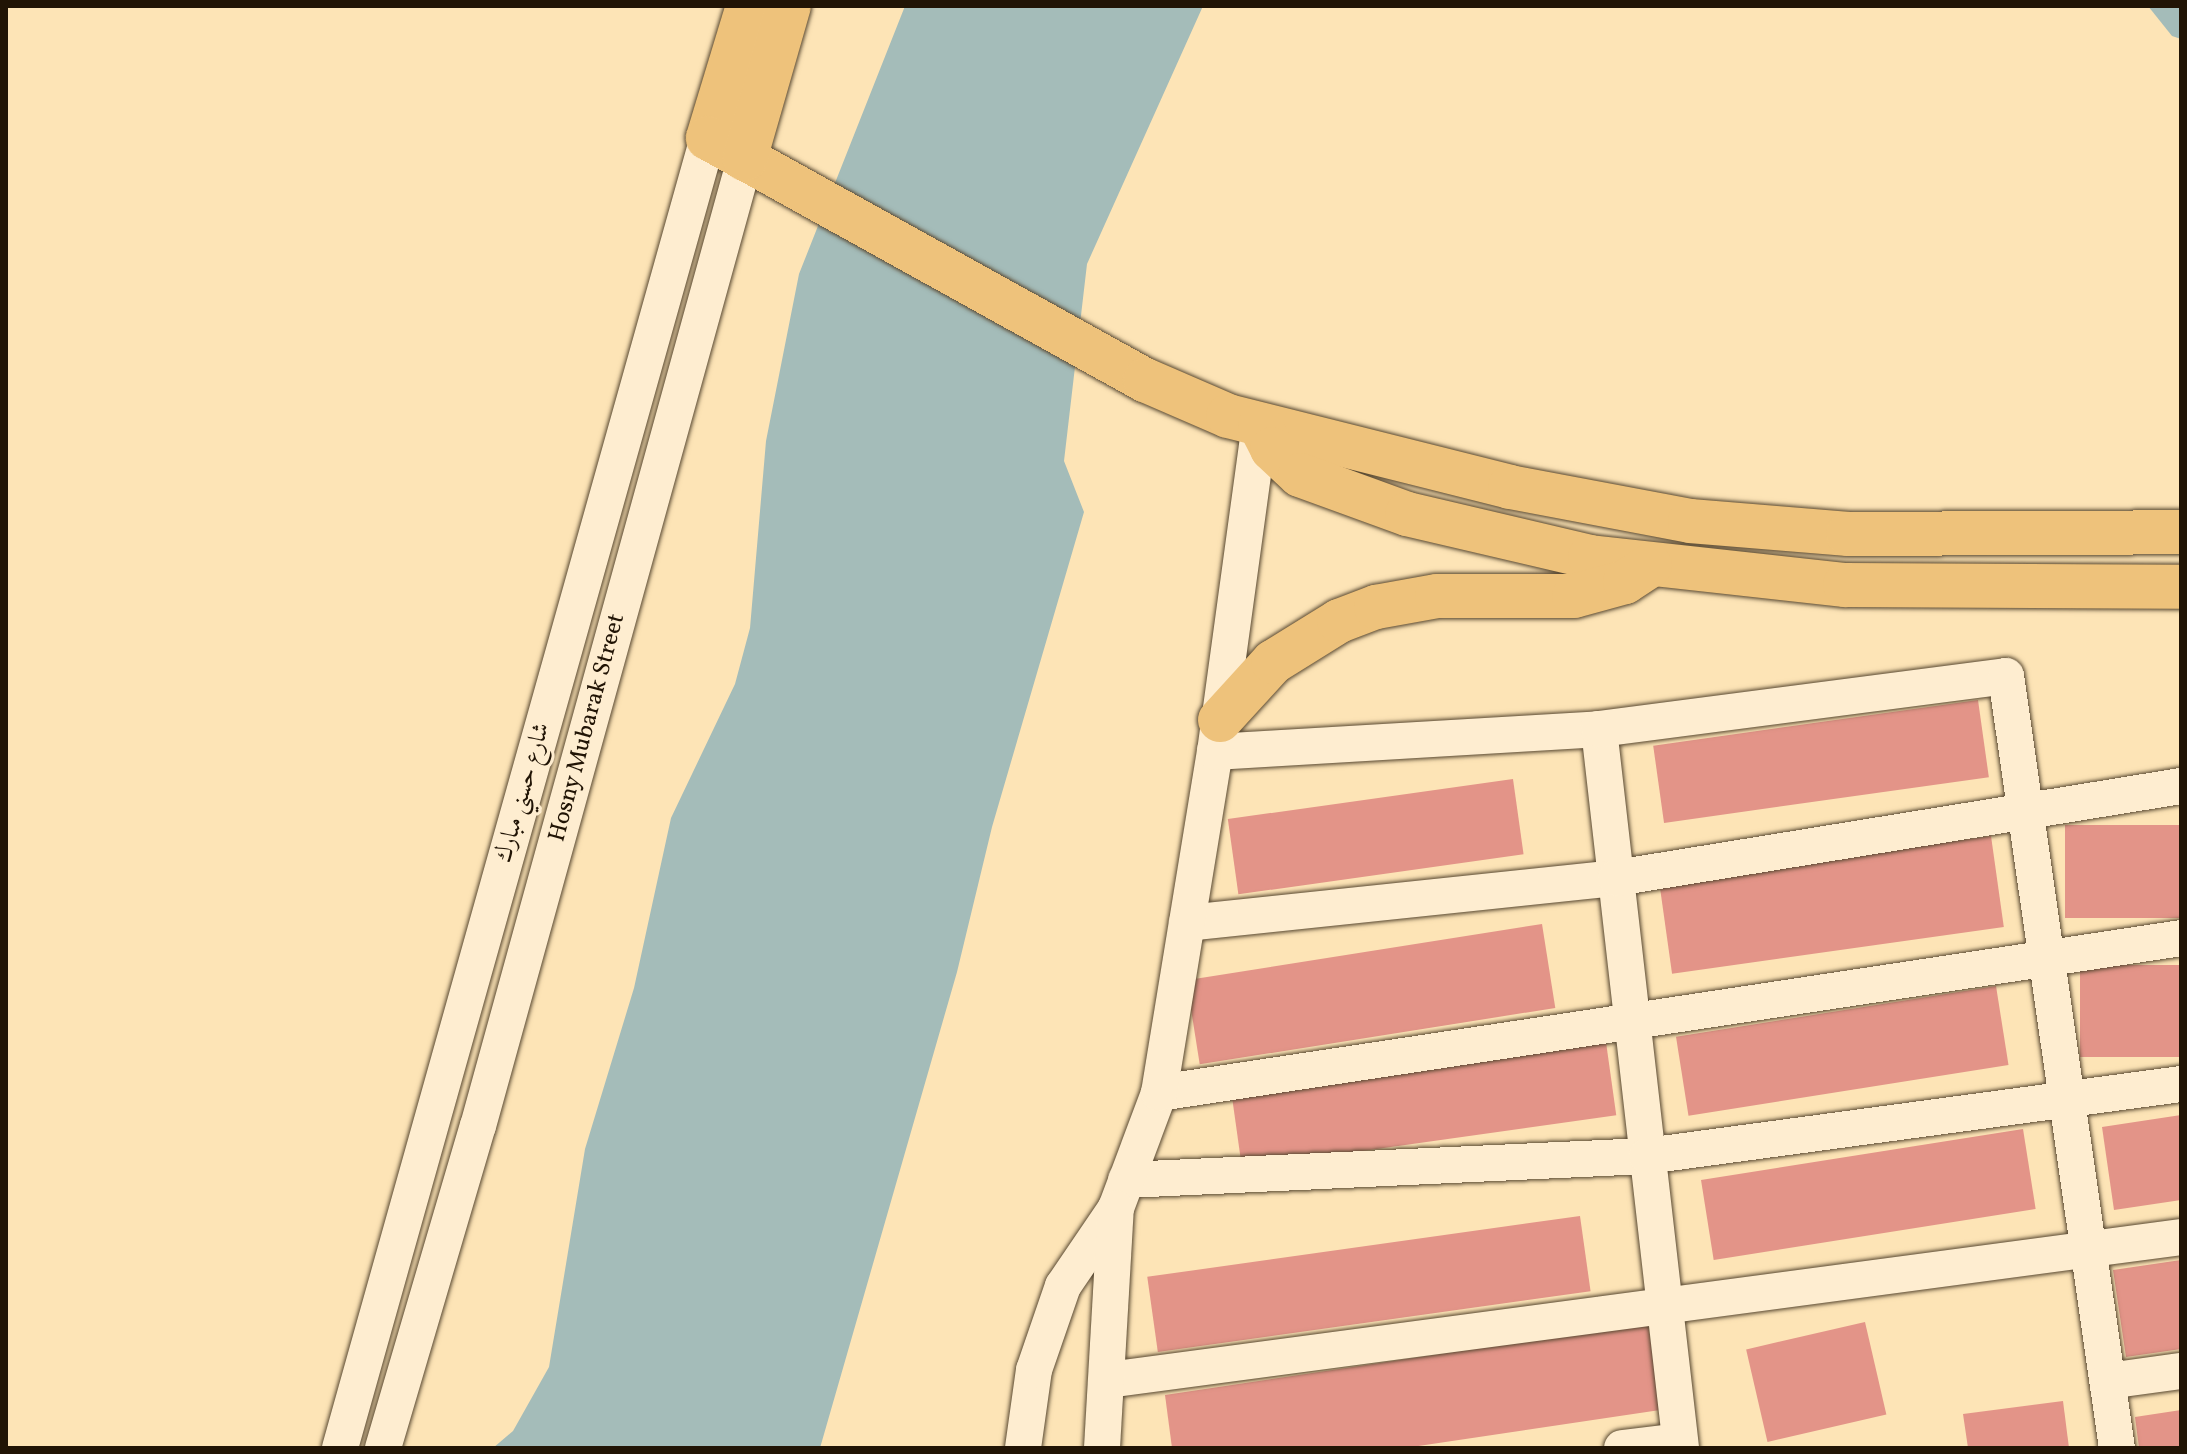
<!DOCTYPE html>
<html>
<head>
<meta charset="utf-8">
<style>
	body { margin:0 }
	#map { position:relative; width:2187px; height:1454px; overflow:hidden; background:#fde4b6; font-family:Vollkorn,Amiri,serif }
	div>[style] { position:absolute }
	.water>* { inset:0; background:#a4bcb9 }
	.building>* { inset:0; background:#e39488; transform-origin:0 0 }
	.roads { filter:drop-shadow(0 0 2px #584831) drop-shadow(0 0 2px #584831) }
	.minor>* { height:36px; margin:-18px; padding:0 18px; transform-origin:18px; border-radius:18px; background:#feedd0 }
	.major>* { height:44px; margin:-22px; padding:0 22px; transform-origin:22px; border-radius:22px; background:#eec27b }
	span { translate:-50% -50%; white-space:nowrap; text-align:center; line-height:1.15; -webkit-text-stroke:6px #feedd0; paint-order:stroke }
	.street-label { font-size:24px; color:#211405 }
	.frame { position:absolute; inset:0; border:8px solid #211405; pointer-events:none }
</style>
</head>
<body>
<div id="map">
	<div class="water">
		<div style="clip-path:polygon(905px 6px,1203px 6px,1087px 264px,1064px 461px,1084px 512px,992px 827px,957px 972px,820px 1448px,493px 1448px,513px 1431px,549px 1367px,585px 1149px,634px 988px,671px 818px,735px 684px,750px 628px,766px 441px,799px 274px)"></div>
		<div style="clip-path:polygon(2148px 6px,2181px 6px,2181px 39px,2172px 36px)"></div>
	</div>
	<div class="building">
		<div style="left:1978px;top:700px;width:78px;height:328px;rotate:82deg"></div>
		<div style="left:1513px;top:779px;width:76px;height:288px;rotate:82deg"></div>
		<div style="left:2181px;top:825px;width:93px;height:116px;rotate:90deg"></div>
		<div style="left:1991px;top:836px;width:92px;height:335px;rotate:82deg"></div>
		<div style="left:1542px;top:924px;width:85px;height:360px;rotate:81deg"></div>
		<div style="left:2181px;top:965px;width:92px;height:101px;rotate:90deg"></div>
		<div style="left:1996px;top:986px;width:80px;height:324px;rotate:81deg"></div>
		<div style="left:1605px;top:1035px;width:81px;height:378px;rotate:82deg"></div>
		<div style="clip-path:polygon(2181px 1115px,2181px 1200px,2114px 1210px,2102px 1127px)"></div>
		<div style="left:2023px;top:1129px;width:81px;height:326px;rotate:81deg"></div>
		<div style="left:1580px;top:1216px;width:76px;height:437px;rotate:82deg"></div>
		<div style="clip-path:polygon(2181px 1260px,2181px 1349px,2126px 1357px,2113px 1270px)"></div>
		<div style="left:1865px;top:1322px;width:95px;height:122px;rotate:77deg"></div>
		<div style="clip-path:polygon(1648px 1323px,1660px 1410px,1405px 1448px,1172px 1448px,1165px 1395px)"></div>
		<div style="clip-path:polygon(2063px 1401px,2069px 1448px,1968px 1448px,1963px 1414px)"></div>
		<div style="clip-path:polygon(2181px 1410px,2181px 1448px,2139px 1448px,2135px 1417px)"></div>
	</div>
	<div class="roads">
		<div class="minor">
			<div style="left:1599px;top:729px;width:724px;rotate:83.49deg"></div>
			<div style="left:1215px;top:752px;width:385px;rotate:-3.4deg"></div>
			<div style="left:1599px;top:729px;width:410px;rotate:-7.4deg"></div>
			<div style="left:2006px;top:676px;width:780px;rotate:81.82deg"></div>
			<div style="left:1187px;top:923px;width:431px;rotate:-6deg"></div>
			<div style="left:1616px;top:878px;width:572px;rotate:-9.25deg"></div>
			<div style="left:1159px;top:1093px;width:1034px;rotate:-8.62deg"></div>
			<div style="left:1126px;top:1180px;width:522px;rotate:-2.64deg"></div>
			<div style="left:1647px;top:1156px;width:539px;rotate:-7.68deg"></div>
			<div style="left:1108px;top:1380px;width:1082px;rotate:-7.59deg"></div>
			<div style="left:2108px;top:1381px;width:74px;rotate:-7.8deg"></div>
			<div style="left:340px;top:1448px;width:1361px;rotate:-74.31deg"></div>
			<div style="left:383px;top:1448px;width:336px;rotate:-73.6deg"></div>
			<div style="left:478px;top:1126px;width:1003px;rotate:-74.56deg"></div>
			<div style="left:1023px;top:1448px;width:79px;rotate:-82deg"></div>
			<div style="left:1034px;top:1370px;width:89px;rotate:-71deg"></div>
			<div style="left:1063px;top:1286px;width:94px;rotate:-55.8deg"></div>
			<div style="left:1116px;top:1208px;width:123px;rotate:-69.5deg"></div>
			<div style="left:1159px;top:1093px;width:346px;rotate:-80.7deg"></div>
			<div style="left:1215px;top:752px;width:330px;rotate:-82.2deg"></div>
			<div style="left:1102px;top:1448px;width:240px;rotate:-86.7deg"></div>
			<div style="left:1622px;top:1448px;width:58px;rotate:-6.9deg"></div>
		</div>
		<div class="major">
			<div style="left:748px;top:6px;width:138px;rotate:106.9deg"></div>
			<div style="left:708px;top:138px;width:500px;rotate:29deg"></div>
			<div style="left:1145px;top:380px;width:90px;rotate:23.4deg"></div>
			<div style="left:1228px;top:416px;width:291px;rotate:14.1deg"></div>
			<div style="left:1510px;top:487px;width:183px;rotate:10.7deg"></div>
			<div style="left:1690px;top:521px;width:159px;rotate:4.7deg"></div>
			<div style="left:1848px;top:534px;width:333px;rotate:-0.3deg"></div>
			<div style="left:745px;top:159px;width:159px;rotate:-74deg"></div>
			<div style="left:1260px;top:425px;width:27px;rotate:63deg"></div>
			<div style="left:1272px;top:449px;width:38px;rotate:43deg"></div>
			<div style="left:1300px;top:475px;width:114px;rotate:20deg"></div>
			<div style="left:1407px;top:514px;width:188px;rotate:13.2deg"></div>
			<div style="left:1590px;top:557px;width:257px;rotate:6.3deg"></div>
			<div style="left:1845px;top:585px;width:336px;rotate:0.3deg"></div>
			<div style="left:1220px;top:720px;width:79px;rotate:-47.6deg"></div>
			<div style="left:1273px;top:662px;width:78px;rotate:-31.8deg"></div>
			<div style="left:1339px;top:621px;width:40px;rotate:-21deg"></div>
			<div style="left:1376px;top:607px;width:62px;rotate:-10.2deg"></div>
			<div style="left:1437px;top:596px;width:137px"></div>
			<div style="left:1574px;top:596px;width:53px;rotate:-15.4deg"></div>
			<div style="left:1625px;top:582px;width:30px;rotate:-33deg"></div>
		</div>
	</div>
	<div class="street-label">
		<span style="left:588px;top:728px;rotate:-75deg">Hosny Mubarak Street</span>
		<span style="left:524px;top:793px;rotate:-74deg">شارع حسني مبارك</span>
	</div>
	<div class="frame"></div>
</div>
</body>
</html>
